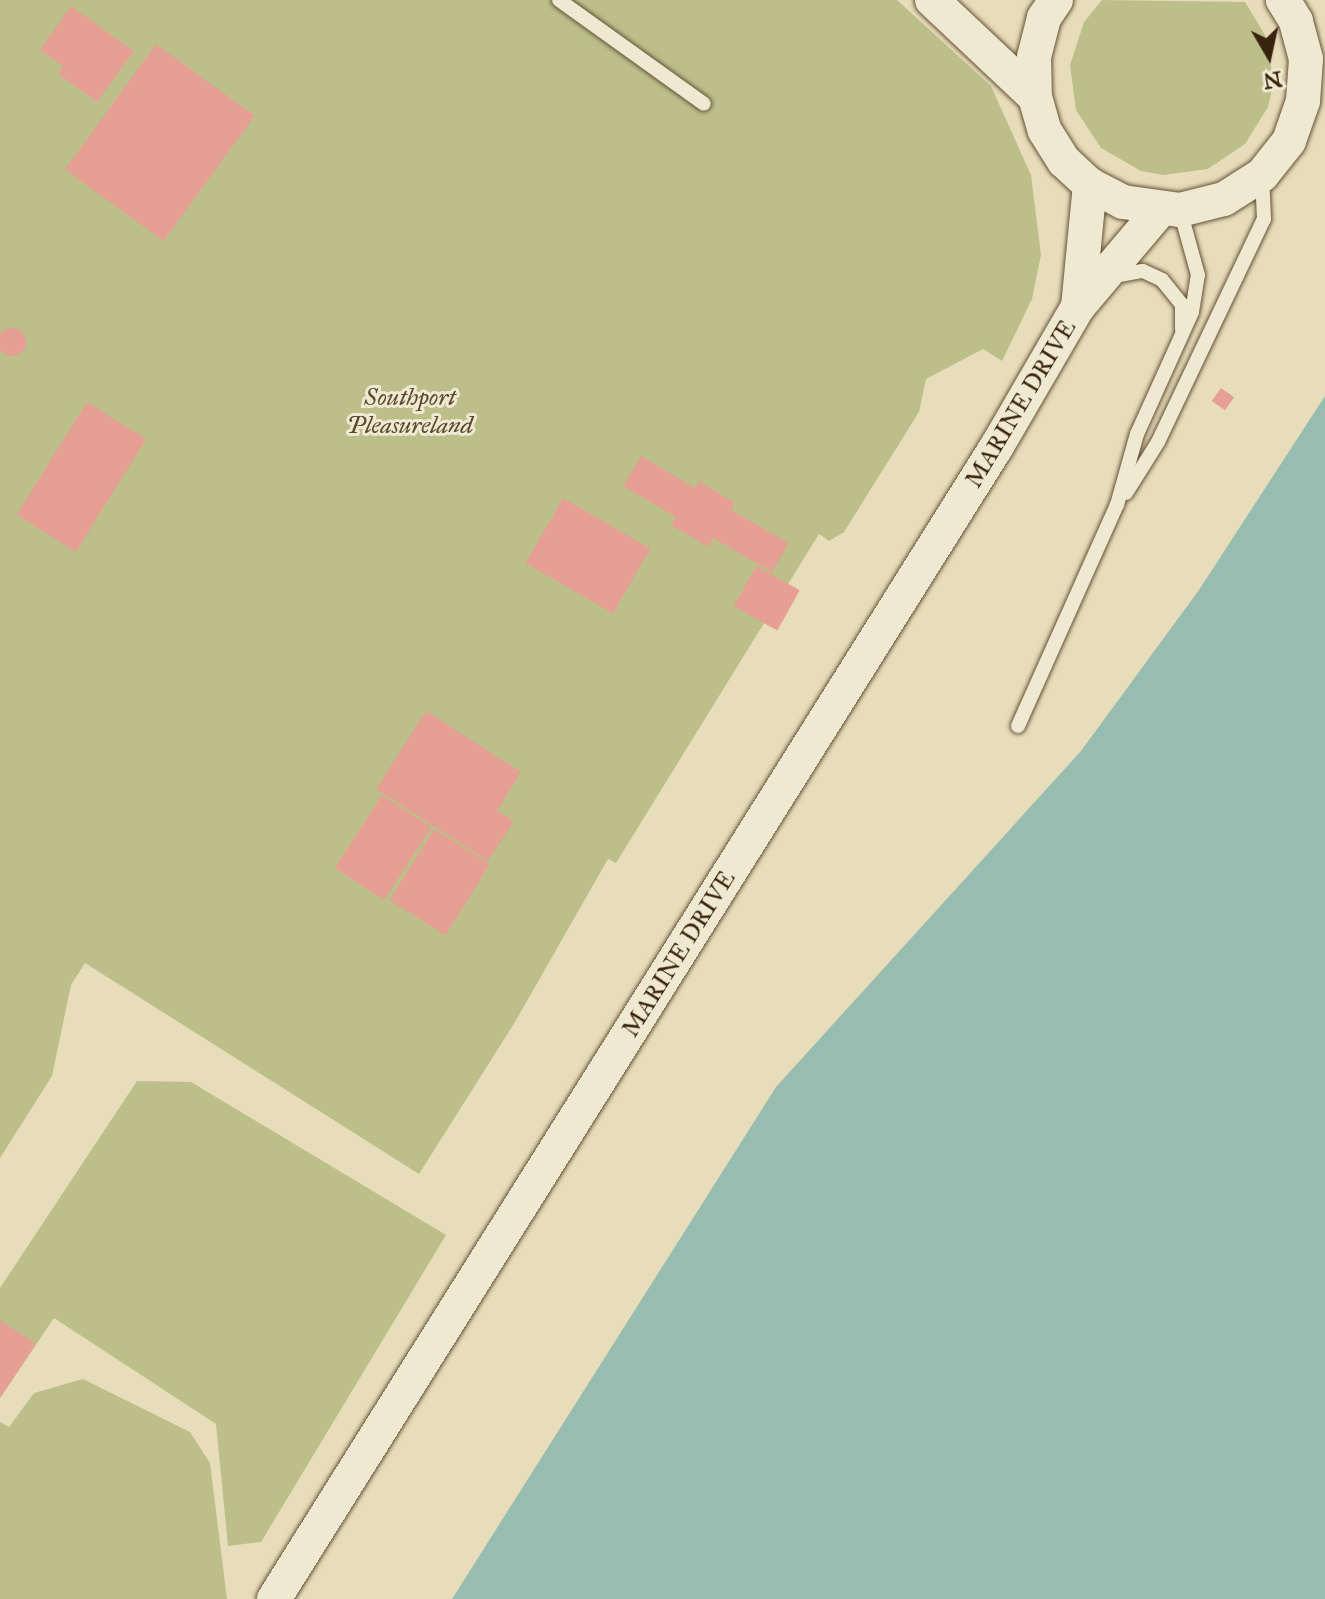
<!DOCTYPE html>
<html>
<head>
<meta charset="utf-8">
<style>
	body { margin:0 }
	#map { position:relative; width:1325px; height:1599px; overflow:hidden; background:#e8ddba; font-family:"IM FELL Great Primer",serif }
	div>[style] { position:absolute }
	.green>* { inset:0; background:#bdbf8b }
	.water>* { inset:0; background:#97bcb0 }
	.building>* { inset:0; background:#e59f93; transform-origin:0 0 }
	.round { border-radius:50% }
	.roads { filter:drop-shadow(0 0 2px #655239) drop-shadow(0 0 2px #655239) }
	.service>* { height:14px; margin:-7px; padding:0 7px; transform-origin:7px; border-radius:7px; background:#f0e9d2 }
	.tertiary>* { height:34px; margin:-17px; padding:0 17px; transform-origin:17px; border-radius:17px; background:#f0e9d2 }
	span { translate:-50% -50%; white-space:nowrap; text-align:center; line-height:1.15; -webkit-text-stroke:6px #f0e9d2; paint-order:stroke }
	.park-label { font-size:24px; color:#5a4a2d; font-style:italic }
	.street-label { font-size:24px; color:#39230e }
	.north { position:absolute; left:1229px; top:16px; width:80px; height:80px; -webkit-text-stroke:6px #f0e9d2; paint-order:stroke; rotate:171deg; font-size:22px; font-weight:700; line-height:32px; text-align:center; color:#39230e }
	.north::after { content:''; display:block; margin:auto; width:28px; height:36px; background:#39230e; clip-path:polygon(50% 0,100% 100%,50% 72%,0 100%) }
</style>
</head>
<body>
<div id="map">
	<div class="green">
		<div style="clip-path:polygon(0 0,897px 0,991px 86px,1031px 175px,1041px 255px,1032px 299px,1002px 361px,983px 349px,926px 379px,919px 412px,844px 532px,829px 541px,819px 534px,616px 863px,608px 859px,515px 1022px,419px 1174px,85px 963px,71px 985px,52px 1076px,0 1158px)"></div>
		<div style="clip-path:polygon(1102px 0,1245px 2px,1268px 40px,1273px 85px,1268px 107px,1245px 144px,1208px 169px,1163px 175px,1141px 171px,1101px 148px,1076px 110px,1070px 65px,1084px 22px)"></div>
		<div style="clip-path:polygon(137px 1081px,191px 1082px,446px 1235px,261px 1542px,228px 1546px,216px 1424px,54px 1318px,0 1398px,0 1288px)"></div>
		<div style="clip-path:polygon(83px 1379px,190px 1432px,210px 1463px,227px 1599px,0 1599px,0 1422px,9px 1427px,34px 1393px)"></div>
	</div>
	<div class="water">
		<div style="clip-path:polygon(1325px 396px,1325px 1599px,452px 1599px,776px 1087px,1081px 751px,1199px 590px)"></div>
	</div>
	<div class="building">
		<div style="clip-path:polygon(71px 6px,134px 51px,97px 102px,58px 74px,63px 66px,40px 50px)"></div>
		<div style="left:156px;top:44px;width:122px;height:155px;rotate:36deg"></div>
		<div class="round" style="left:-2px;top:328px;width:28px;height:28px"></div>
		<div style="left:1221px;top:388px;width:16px;height:16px;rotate:35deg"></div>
		<div style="left:87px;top:402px;width:70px;height:133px;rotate:32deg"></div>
		<div style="clip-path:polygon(641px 456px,695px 488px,699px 481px,735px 503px,731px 510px,789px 543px,772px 572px,713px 538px,708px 547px,671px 525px,676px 517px,623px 486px)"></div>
		<div style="left:563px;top:498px;width:101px;height:75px;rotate:30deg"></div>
		<div style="left:756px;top:566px;width:50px;height:46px;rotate:29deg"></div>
		<div style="clip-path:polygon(426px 711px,521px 772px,497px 811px,514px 821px,488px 861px,376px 789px)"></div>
		<div style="left:382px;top:795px;width:59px;height:87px;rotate:33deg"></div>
		<div style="left:434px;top:829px;width:66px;height:84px;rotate:32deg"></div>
		<div style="clip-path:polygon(0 1320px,36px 1344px,0 1398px)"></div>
	</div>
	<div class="roads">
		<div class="service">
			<div style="left:559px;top:0;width:178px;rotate:35.6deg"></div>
			<div style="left:1114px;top:276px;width:29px;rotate:-10deg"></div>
			<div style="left:1143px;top:271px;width:21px;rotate:25deg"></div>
			<div style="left:1162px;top:280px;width:32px;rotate:51deg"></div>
			<div style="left:1182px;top:305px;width:24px;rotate:90deg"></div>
			<div style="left:1126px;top:493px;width:60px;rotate:-57.9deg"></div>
			<div style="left:1158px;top:442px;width:247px;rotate:-64.6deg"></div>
			<div style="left:1264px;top:219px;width:44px;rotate:-92.6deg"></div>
			<div style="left:1018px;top:726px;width:242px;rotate:-65.9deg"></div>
			<div style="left:1117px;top:505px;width:74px;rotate:-74.3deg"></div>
			<div style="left:1137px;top:434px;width:134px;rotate:-65.7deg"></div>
			<div style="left:1192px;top:312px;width:37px;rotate:-81deg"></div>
			<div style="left:1198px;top:275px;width:67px;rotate:-105.5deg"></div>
		</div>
		<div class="tertiary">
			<div style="left:932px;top:0;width:141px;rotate:43.3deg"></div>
			<div style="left:1056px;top:0;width:22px;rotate:124deg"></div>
			<div style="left:1044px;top:18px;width:40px;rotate:104.4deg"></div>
			<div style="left:1034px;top:57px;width:40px;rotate:88.6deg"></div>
			<div style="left:1035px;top:97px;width:35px;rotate:74deg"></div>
			<div style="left:1045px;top:131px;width:36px;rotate:58deg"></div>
			<div style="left:1064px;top:161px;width:35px;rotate:43deg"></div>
			<div style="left:1090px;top:185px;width:37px;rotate:27deg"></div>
			<div style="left:1123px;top:202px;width:58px;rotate:8deg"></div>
			<div style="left:1180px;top:210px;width:45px;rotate:-14deg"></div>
			<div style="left:1224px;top:199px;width:45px;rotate:-32.3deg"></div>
			<div style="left:1262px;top:175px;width:43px;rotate:-51.5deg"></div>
			<div style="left:1289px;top:141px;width:42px;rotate:-70.7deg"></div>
			<div style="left:1303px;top:101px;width:42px;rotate:-85.9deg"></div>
			<div style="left:1306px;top:59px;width:39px;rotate:-105deg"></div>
			<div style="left:1296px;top:21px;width:25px;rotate:-122deg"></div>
			<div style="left:1078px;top:307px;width:123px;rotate:-84.4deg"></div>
			<div style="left:274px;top:1599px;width:1361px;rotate:-57.91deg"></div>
			<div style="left:997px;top:446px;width:161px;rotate:-59.8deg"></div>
			<div style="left:1078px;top:307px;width:127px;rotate:-49.8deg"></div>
		</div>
	</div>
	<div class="park-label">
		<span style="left:410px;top:412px">Southport<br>Pleasureland</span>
	</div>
	<div class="street-label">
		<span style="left:1021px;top:404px;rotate:-59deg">MARINE DRIVE</span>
		<span style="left:679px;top:954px;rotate:-58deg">MARINE DRIVE</span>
	</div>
	<div class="north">N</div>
</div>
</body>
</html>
